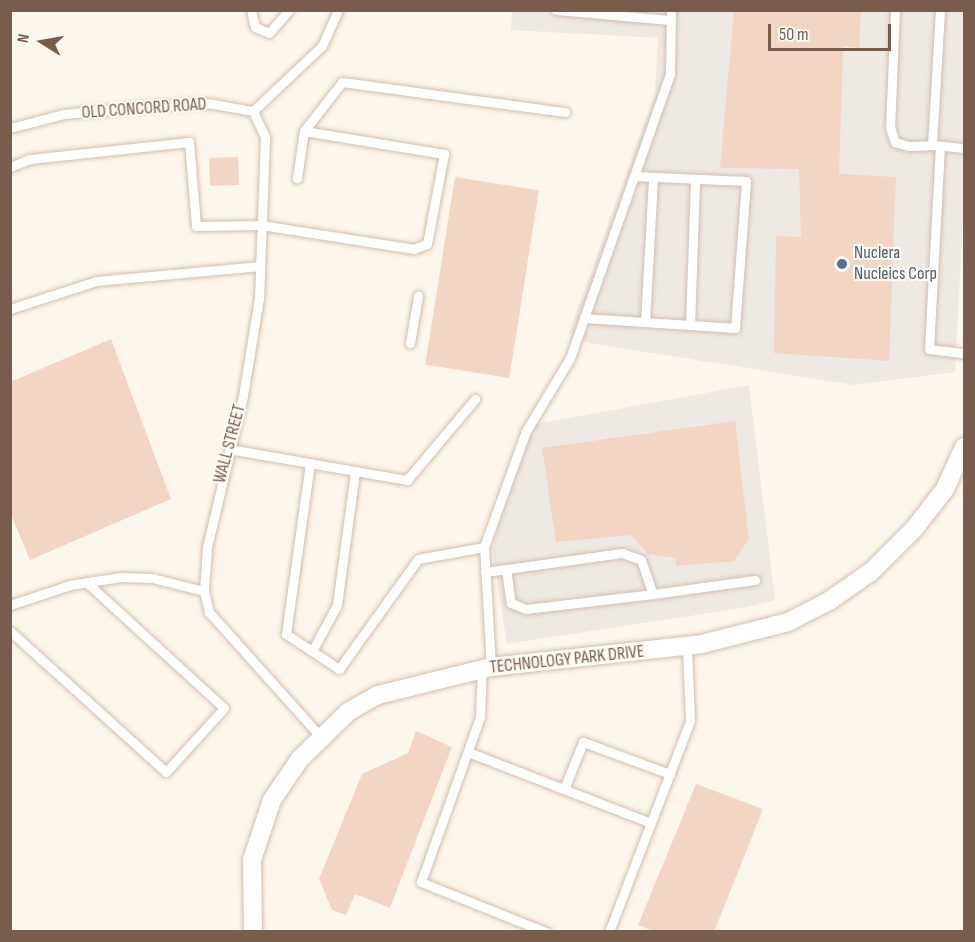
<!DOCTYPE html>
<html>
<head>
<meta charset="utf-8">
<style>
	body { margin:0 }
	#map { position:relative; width:975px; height:942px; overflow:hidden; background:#fdf6ec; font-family:"Sofia Sans Condensed",sans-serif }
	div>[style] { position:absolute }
	.industrial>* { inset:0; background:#efe9e4 }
	.building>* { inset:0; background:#f3d5c3; transform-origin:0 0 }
	.roads { filter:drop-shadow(0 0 2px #d1beb0) drop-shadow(0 0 2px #d1beb0) }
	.lane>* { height:9px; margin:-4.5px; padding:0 4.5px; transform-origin:4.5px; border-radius:4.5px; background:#fff }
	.street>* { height:18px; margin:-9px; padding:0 9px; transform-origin:9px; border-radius:9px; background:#fff }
	.dots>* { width:16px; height:16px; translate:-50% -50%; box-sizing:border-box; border:3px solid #fffaf3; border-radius:50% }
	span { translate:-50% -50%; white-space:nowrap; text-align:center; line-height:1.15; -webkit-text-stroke:4.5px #fffaf3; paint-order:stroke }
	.street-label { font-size:18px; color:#7a5c4d }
	.service-label { font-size:18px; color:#4e5e75 }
	.left { translate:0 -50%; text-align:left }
	.frame { position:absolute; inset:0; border:12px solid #7a5c4d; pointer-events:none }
	.north { position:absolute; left:12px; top:12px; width:60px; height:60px; -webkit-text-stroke:4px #fffaf3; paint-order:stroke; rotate:281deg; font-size:16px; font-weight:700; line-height:24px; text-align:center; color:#7a5c4d }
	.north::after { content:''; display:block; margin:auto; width:21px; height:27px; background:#7a5c4d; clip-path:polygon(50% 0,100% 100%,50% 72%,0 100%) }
	.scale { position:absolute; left:768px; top:24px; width:123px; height:27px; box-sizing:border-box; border:3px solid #7a5c4d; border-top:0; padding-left:8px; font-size:18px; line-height:21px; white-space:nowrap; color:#7a5c4d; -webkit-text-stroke:4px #fffaf3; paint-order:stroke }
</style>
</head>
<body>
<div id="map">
	<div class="industrial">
		<div style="clip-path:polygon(512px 10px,964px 11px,964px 197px,955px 372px,854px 385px,589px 343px,569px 334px,655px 93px,658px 38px,511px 30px)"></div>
		<div style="clip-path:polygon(749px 385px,775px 600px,748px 607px,507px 644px,492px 549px,530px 425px)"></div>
	</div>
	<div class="building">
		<div style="clip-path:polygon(734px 10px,861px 10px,859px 48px,843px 46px,839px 174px,896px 177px,889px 361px,774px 353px,776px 236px,801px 237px,799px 169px,720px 168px)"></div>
		<div style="left:238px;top:157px;width:28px;height:29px;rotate:88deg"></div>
		<div style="left:455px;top:177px;width:85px;height:190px;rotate:9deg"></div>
		<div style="clip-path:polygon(111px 339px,171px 499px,30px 560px,10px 512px,10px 382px)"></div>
		<div style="clip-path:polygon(735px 421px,749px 539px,734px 561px,676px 566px,675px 558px,648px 554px,631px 535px,556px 542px,542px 448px)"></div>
		<div style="clip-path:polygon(416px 731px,452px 747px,390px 908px,355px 894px,346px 915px,332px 910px,319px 879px,362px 774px,408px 753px)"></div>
		<div style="clip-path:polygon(696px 784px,763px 809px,714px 932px,656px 932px,638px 925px)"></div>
	</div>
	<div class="roads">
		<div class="lane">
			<div style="left:251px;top:10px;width:17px;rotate:77deg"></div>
			<div style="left:255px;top:27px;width:15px;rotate:23deg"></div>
			<div style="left:269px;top:33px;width:30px;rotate:-49deg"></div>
			<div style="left:556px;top:10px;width:115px;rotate:5deg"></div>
			<div style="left:895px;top:10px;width:117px;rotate:92.4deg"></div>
			<div style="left:890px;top:127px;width:16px;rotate:72deg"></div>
			<div style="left:895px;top:142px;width:14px;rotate:17deg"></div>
			<div style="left:908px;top:146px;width:24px;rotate:-2deg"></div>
			<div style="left:932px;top:145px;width:135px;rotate:-86.6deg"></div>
			<div style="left:253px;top:111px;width:29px;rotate:65deg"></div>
			<div style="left:265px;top:137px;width:161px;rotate:92.1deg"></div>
			<div style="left:259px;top:298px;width:99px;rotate:99.3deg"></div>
			<div style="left:243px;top:396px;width:155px;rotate:103.4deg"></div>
			<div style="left:207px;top:547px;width:44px;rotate:93.9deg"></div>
			<div style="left:204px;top:591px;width:22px;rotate:77deg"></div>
			<div style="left:209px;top:612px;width:166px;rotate:48.2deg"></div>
			<div style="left:253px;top:111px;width:95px;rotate:-43.3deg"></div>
			<div style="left:322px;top:46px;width:39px;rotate:-66deg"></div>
			<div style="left:10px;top:128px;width:56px;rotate:-14.5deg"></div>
			<div style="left:64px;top:114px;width:86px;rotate:-5.3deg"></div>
			<div style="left:150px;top:106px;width:57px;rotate:-3deg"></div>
			<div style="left:207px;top:103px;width:47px;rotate:9.9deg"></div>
			<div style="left:304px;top:131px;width:62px;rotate:-52.2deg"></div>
			<div style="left:342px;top:82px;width:225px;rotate:7.7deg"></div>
			<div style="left:934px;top:145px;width:30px;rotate:6deg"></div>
			<div style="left:940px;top:146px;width:203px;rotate:93.1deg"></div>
			<div style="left:929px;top:349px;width:35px;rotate:7deg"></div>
			<div style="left:10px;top:167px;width:22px;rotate:-22deg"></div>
			<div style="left:30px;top:159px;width:160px;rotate:-6.1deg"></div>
			<div style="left:189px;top:142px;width:84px;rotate:85.2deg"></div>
			<div style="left:196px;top:226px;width:65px;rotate:-0.9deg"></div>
			<div style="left:261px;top:225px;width:155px;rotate:8.9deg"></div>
			<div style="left:414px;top:249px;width:14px;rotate:-21deg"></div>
			<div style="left:427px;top:244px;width:92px;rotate:-79.3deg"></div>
			<div style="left:444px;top:154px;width:142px;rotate:-170.7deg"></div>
			<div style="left:304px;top:131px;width:48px;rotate:98.5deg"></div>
			<div style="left:10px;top:309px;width:90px;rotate:-18deg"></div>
			<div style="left:96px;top:281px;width:165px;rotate:-5.2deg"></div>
			<div style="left:584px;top:318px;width:151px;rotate:3.8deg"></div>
			<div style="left:735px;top:328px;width:147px;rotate:-85.7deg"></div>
			<div style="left:746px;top:181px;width:112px;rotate:-177.4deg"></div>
			<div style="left:645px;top:322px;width:145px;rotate:-86.8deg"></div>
			<div style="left:690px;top:325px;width:146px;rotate:-88deg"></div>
			<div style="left:410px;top:343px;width:48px;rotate:-80.3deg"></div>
			<div style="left:229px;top:449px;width:181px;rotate:9.9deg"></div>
			<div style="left:407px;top:480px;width:106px;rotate:-50deg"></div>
			<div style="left:310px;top:463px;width:173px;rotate:98deg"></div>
			<div style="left:286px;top:634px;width:64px;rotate:33.4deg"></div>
			<div style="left:339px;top:669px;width:135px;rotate:-54.3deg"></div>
			<div style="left:418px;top:559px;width:67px;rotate:-10.3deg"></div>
			<div style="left:506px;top:569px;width:34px;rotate:82deg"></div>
			<div style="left:511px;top:603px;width:16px;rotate:22deg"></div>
			<div style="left:526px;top:609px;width:128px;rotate:-6.7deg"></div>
			<div style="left:485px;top:572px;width:138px;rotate:-7.9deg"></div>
			<div style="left:622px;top:553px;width:20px;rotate:20deg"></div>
			<div style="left:641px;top:560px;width:36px;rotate:71deg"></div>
			<div style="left:653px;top:594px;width:103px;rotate:-7.8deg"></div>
			<div style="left:10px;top:605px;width:63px;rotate:-18.4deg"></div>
			<div style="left:70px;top:585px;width:51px;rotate:-9.1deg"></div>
			<div style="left:120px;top:577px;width:32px;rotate:2deg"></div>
			<div style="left:152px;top:578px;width:54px;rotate:14deg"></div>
			<div style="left:10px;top:631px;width:210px;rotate:42.1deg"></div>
			<div style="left:166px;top:772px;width:86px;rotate:-47.8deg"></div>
			<div style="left:224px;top:708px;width:187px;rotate:-137.6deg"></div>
			<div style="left:312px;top:651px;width:52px;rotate:-61.5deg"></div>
			<div style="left:337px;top:605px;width:135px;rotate:-82.3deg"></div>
			<div style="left:491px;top:667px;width:120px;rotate:-93.3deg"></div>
			<div style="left:484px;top:547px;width:123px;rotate:-70.1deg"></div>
			<div style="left:526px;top:431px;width:85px;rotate:-58.9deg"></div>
			<div style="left:570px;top:358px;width:301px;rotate:-70.6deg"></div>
			<div style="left:670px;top:74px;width:64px;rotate:-89.1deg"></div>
			<div style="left:482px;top:669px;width:48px;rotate:92.4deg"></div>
			<div style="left:480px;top:717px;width:175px;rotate:109.7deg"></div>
			<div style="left:421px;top:882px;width:135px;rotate:21.8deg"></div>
			<div style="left:468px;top:752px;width:196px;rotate:21.2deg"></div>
			<div style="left:564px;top:789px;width:51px;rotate:-68deg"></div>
			<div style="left:583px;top:742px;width:93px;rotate:20.2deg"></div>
			<div style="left:609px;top:932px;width:226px;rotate:-69deg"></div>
			<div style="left:690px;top:721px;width:75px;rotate:-92.3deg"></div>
		</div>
		<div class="street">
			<div style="left:253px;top:932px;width:72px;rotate:-90.8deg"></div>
			<div style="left:252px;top:860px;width:63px;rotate:-71.6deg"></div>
			<div style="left:272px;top:800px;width:50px;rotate:-55.7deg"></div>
			<div style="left:300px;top:759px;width:67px;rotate:-44.4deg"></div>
			<div style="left:348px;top:712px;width:34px;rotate:-30deg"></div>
			<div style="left:378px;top:695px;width:116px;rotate:-13.9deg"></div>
			<div style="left:491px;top:667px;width:212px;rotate:-6.2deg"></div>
			<div style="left:702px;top:644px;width:89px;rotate:-14.3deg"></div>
			<div style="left:788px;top:622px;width:46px;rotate:-27.1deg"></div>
			<div style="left:829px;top:601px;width:52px;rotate:-34.9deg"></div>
			<div style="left:872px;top:571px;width:59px;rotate:-45deg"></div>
			<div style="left:914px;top:529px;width:51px;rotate:-52.2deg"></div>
			<div style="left:945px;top:489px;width:46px;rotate:-65.7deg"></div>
		</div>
	</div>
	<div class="dots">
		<div style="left:842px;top:264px;background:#5c6f8a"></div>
	</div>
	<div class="street-label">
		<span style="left:144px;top:109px;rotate:-4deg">OLD CONCORD ROAD</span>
		<span style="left:230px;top:444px;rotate:-75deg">WALL STREET</span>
		<span style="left:567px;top:660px;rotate:-6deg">TECHNOLOGY PARK DRIVE</span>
	</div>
	<div class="service-label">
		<span class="left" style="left:854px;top:264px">Nuclera<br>Nucleics Corp</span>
	</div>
	<div class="frame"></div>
	<div class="north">N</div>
	<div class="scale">50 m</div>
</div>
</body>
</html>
